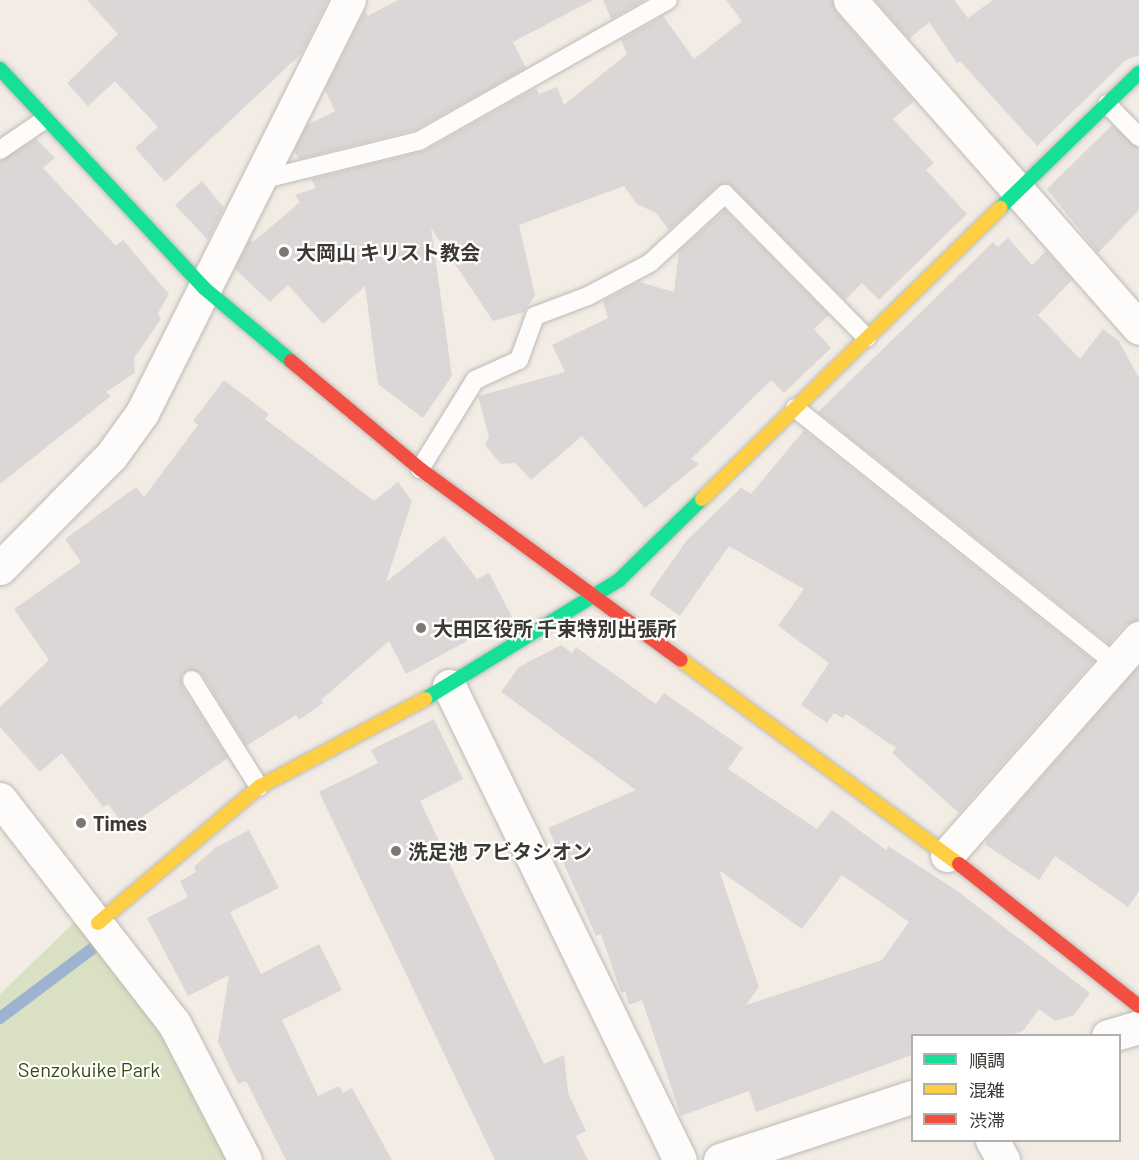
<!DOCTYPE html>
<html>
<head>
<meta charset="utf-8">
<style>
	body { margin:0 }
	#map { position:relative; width:1139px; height:1160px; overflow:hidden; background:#f2ece5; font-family:Barlow,"Noto Sans JP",sans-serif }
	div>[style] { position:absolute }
	.green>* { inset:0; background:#d9e0c3 }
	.stream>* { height:12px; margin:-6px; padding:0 6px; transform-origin:6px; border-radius:6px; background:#9eb3cf }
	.building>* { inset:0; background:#dbd7d7 }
	.roads { filter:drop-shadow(0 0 2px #bfbab5) drop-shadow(0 0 2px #bfbab5) }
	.lane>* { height:18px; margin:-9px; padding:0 9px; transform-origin:9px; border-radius:9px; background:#fdfcfb }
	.street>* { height:33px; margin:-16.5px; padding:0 16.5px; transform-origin:16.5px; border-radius:16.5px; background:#fdfcfb }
	.fast>* { height:14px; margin:-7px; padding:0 7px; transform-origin:7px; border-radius:7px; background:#16e098 }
	.slow>* { height:14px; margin:-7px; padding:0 7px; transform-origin:7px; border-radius:7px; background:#ffcf43 }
	.jam>* { height:14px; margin:-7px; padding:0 7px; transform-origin:7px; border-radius:7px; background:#f24e42 }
	.dots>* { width:16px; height:16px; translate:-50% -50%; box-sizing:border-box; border:3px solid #fff; border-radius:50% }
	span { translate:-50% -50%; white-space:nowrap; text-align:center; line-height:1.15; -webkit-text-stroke:4.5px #fff; paint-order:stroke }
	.poi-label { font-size:20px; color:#3c3832; font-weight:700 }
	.left { translate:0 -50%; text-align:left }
	.park-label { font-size:20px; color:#36480f }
	.legend { position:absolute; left:911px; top:1034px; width:210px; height:108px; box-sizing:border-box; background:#fff; border:2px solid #b1afad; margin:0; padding:8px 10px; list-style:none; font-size:18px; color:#3c3832 }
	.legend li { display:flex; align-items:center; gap:12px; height:30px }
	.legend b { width:30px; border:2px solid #b1afad }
</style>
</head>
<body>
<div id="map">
	<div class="green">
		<div style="clip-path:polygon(82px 915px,170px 1027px,234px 1160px,0 1160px,0 994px)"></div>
	</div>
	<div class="stream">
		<div style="left:0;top:1018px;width:121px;rotate:-37deg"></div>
	</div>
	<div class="building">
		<div style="clip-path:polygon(87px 0,328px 0,302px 53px,165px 182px,135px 148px,158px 127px,115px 81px,88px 106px,67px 83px,118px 34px)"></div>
		<div style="clip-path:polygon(398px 0,593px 0,513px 42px,526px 68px,415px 130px,299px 159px,294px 151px,307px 125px,335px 111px,325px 90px,365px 11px,368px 16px)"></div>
		<div style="clip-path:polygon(603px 0,645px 0,611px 19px)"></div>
		<div style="clip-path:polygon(726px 0,832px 0,836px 12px,914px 101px,893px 119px,934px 163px,926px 170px,967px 214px,879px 300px,862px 283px,845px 300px,728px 183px,717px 186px,669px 230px,656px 213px,637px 204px,624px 186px,519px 225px,535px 295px,524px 312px,493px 321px,431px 228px,452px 376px,423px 418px,378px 384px,365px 286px,323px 324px,288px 285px,270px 302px,235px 269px,250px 239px,253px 242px,300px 202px,295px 195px,316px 188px,311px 179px,424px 151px,536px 88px,539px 94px,557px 87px,564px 105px,627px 54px,621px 40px,663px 16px,694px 59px,742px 21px)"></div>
		<div style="clip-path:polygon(875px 0,954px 0,968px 18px,993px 0,1139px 0,1139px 55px,1126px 60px,1037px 146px,960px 61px,957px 63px,929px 22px,909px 39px)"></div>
		<div style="clip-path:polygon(1112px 125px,1139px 148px,1139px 210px,1098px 253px,1047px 189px)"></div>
		<div style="clip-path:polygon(36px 139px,55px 158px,43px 168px,116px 246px,123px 240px,169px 294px,158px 313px,161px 319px,134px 358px,135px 373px,106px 392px,111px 396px,0 484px,0 161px)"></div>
		<div style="clip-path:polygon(202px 181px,224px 208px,208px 240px,175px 205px)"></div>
		<div style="clip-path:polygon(725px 210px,829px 315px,814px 329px,831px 348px,784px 393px,771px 380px,691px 459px,699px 464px,645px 508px,582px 436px,531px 480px,515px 463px,501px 464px,485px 445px,489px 437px,478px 396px,565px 372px,552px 345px,608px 318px,603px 301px,639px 282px,674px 292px,679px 251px)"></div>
		<div style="clip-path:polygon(1008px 238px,1032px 265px,1046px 251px,1072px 280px,1038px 315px,1080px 359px,1103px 329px,1119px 341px,1139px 378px,1139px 620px,1125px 625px,1109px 644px,818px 412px,993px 242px,998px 247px)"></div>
		<div style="clip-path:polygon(224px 380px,269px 414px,265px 419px,374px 501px,398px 482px,412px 501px,386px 582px,444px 536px,477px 579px,489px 573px,512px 617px,406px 674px,389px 641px,321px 700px,323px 703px,299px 720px,296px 715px,246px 746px,202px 674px,187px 670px,182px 675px,182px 686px,228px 758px,126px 828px,108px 804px,103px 807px,62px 753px,40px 772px,0 727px,0 707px,49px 660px,14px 609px,81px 562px,65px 539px,136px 487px,144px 497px,198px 425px,193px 421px)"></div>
		<div style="clip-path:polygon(804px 430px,1094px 661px,959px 813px,892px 753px,896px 748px,846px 714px,843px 718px,834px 713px,827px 723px,801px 705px,829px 663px,778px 626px,804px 589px,729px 546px,680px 616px,649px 594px,687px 540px,741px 488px,751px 494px)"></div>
		<div style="clip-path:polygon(evenodd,561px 645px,572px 653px,576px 647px,656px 704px,664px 693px,743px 748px,728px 769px,817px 829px,832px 810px,886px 850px,888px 846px,956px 890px,1090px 993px,1074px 1015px,1055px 1021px,1039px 1009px,1023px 1031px,1010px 1035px,912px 1035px,912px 1055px,756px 1112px,749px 1091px,681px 1116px,642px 1000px,629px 1005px,625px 991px,621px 993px,601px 934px,596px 936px,548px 828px,636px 790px,501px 692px,519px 667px,561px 645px,719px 870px,802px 929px,842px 875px,909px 922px,882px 960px,746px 1005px,759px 987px,719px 870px)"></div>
		<div style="clip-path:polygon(1139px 666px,1139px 891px,1128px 907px,1055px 856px,1039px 880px,986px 845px,987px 839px)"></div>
		<div style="clip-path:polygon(434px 719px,463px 779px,420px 801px,544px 1064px,564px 1055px,568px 1093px,586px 1131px,576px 1136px,588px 1160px,495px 1160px,319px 792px,378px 763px,371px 750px)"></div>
		<div style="clip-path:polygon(249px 830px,279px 888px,230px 912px,261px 974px,319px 944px,342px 990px,282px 1020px,318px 1096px,339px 1086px,343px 1093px,352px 1088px,392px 1160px,286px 1160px,246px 1081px,238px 1084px,218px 1042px,229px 975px,188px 996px,147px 918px,188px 897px,180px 881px,196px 872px,194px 867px,215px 848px)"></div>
	</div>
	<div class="roads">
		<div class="lane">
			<div style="left:1107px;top:104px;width:46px;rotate:45.9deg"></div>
			<div style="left:0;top:150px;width:53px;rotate:-34.3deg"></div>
			<div style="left:256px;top:181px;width:168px;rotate:-13.8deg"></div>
			<div style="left:419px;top:141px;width:286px;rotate:-29.5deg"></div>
			<div style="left:795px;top:408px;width:409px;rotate:38.6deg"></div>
			<div style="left:420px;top:469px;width:105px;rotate:-58.3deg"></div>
			<div style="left:475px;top:380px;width:48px;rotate:-24.4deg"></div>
			<div style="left:519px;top:360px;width:47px;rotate:-70deg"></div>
			<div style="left:535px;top:316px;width:57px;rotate:-20.7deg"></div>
			<div style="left:588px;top:296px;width:70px;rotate:-28deg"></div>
			<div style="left:650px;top:263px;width:102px;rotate:-42.6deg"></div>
			<div style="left:725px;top:194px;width:202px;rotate:45.4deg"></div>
			<div style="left:192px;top:680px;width:126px;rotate:57.9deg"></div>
		</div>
		<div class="street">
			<div style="left:850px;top:0;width:437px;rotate:48.6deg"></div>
			<div style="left:0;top:568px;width:158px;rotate:-45.3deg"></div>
			<div style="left:111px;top:456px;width:53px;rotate:-54.2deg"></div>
			<div style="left:142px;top:413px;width:462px;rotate:-63.4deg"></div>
			<div style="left:449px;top:686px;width:527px;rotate:64.02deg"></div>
			<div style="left:0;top:799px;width:284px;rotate:52.2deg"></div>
			<div style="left:174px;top:1023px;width:154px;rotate:62.6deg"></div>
			<div style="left:947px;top:855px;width:290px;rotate:-48.5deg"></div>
			<div style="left:1108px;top:1036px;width:32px;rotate:-16deg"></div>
			<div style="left:992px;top:1140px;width:23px;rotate:61deg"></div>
			<div style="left:720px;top:1160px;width:202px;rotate:-18.2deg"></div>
		</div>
		<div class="fast">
			<div style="left:0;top:69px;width:299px;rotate:47deg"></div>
			<div style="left:204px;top:288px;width:114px;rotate:40deg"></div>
			<div style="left:1000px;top:208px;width:194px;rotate:-44.2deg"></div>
			<div style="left:425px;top:699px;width:228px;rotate:-31.5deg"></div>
			<div style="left:619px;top:580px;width:116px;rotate:-44.3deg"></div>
		</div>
		<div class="slow">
			<div style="left:702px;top:499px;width:417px;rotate:-44.3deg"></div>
			<div style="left:681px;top:660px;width:345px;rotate:36.3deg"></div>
			<div style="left:98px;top:923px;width:211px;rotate:-40.2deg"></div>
			<div style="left:259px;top:787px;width:188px;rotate:-27.9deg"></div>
		</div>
		<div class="jam">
			<div style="left:291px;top:361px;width:168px;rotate:39.9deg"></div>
			<div style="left:420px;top:469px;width:323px;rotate:36.2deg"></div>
			<div style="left:959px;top:864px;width:229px;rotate:38.3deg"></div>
		</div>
	</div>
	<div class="dots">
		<div style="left:284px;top:252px;background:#7c7771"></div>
		<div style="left:421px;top:628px;background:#7c7771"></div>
		<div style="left:81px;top:823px;background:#7c7771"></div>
		<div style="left:396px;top:851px;background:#7c7771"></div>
	</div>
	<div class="poi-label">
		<span class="left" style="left:296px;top:252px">大岡山 キリスト教会</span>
		<span class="left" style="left:433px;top:628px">大田区役所 千束特別出張所</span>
		<span class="left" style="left:93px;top:823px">Times</span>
		<span class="left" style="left:408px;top:851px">洗足池 アビタシオン</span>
	</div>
	<div class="park-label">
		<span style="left:89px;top:1069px">Senzokuike Park</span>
	</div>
	<ul class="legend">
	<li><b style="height:8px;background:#16e098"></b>順調</li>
	<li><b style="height:8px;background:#ffcf43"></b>混雑</li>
	<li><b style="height:8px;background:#f24e42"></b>渋滞</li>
	</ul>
</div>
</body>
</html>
